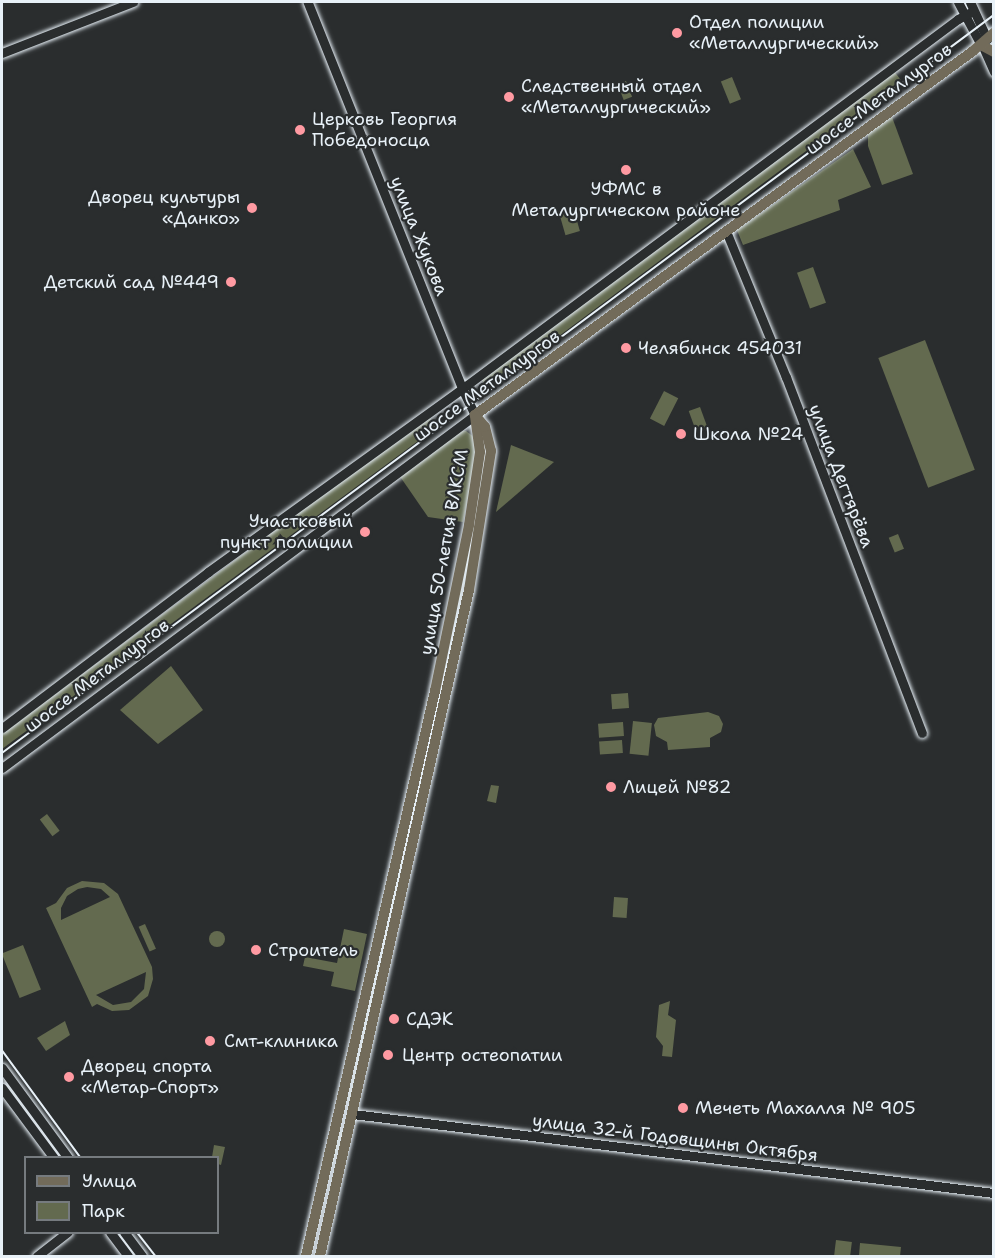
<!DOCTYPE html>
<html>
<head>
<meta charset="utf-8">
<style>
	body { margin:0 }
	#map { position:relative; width:995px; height:1258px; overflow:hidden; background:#2a2d2e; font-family:"Shantell Sans",sans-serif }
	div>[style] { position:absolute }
	.green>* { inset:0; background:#636a4f; transform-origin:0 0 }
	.round { border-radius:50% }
	.roads { filter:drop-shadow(0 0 2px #e8f1f8) drop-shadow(0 0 2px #e8f1f8) }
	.secondary>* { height:9px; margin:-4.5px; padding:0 4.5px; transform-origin:4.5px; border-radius:4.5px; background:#2a2d2e }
	.primary>* { height:10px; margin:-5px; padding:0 5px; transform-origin:5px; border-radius:5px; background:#726b5a }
	.tram>* { height:1.5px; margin:-0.75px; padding:0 0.75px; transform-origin:0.75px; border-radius:0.75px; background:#e8f1f8 }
	.dots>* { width:16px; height:16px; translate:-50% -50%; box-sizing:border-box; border:3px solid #2a2d2e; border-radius:50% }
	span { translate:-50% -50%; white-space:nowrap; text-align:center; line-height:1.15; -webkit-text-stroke:4.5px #2a2d2e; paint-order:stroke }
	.poi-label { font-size:18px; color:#e8f1f8 }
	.left { translate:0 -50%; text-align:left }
	.right { translate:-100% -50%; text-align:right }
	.street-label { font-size:18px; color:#e8f1f8 }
	.frame { position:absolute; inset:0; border:3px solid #e8f1f8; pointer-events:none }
	.legend { position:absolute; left:24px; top:1156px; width:195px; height:78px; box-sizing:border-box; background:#2a2d2e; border:2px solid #767b7f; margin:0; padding:8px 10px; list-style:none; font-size:18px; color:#e8f1f8 }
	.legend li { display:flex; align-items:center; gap:12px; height:30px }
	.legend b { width:30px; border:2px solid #767b7f }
</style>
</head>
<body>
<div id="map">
	<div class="green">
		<div style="clip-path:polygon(893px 70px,901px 80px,511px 372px,507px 370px,486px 386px,480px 377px)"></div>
		<div style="left:732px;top:77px;width:24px;height:12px;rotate:68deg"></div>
		<div style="left:626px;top:81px;width:17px;height:9px;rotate:69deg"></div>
		<div style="clip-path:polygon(892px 117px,913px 174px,882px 185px,868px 146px,868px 133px)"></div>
		<div style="clip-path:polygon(853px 149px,871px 187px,838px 200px,840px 210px,743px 245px,737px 230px)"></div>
		<div style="left:573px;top:207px;width:25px;height:15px;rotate:74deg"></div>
		<div style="left:813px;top:267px;width:38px;height:17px;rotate:70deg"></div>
		<div style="left:925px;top:340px;width:139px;height:50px;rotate:69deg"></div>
		<div style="left:664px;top:391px;width:16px;height:31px;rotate:27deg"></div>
		<div style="left:700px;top:407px;width:23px;height:12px;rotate:70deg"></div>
		<div style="clip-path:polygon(428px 416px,437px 427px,2px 749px,2px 734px)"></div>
		<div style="clip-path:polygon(461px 431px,466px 431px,474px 437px,477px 453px,463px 522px,428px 517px,399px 475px)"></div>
		<div style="clip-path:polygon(511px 445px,554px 462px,496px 512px)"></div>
		<div style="clip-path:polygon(486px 449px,488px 450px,472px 548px,441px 687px,470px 547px)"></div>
		<div style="left:898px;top:534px;width:16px;height:10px;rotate:68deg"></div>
		<div style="clip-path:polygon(171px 666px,203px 710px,158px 744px,120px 710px)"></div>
		<div style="left:628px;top:693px;width:15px;height:17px;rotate:86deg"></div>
		<div style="clip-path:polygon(438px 697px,392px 913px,389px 912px)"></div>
		<div style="clip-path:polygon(708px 712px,719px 716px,723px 724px,721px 732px,710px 738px,710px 747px,668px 750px,667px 742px,656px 736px,654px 725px,658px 718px)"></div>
		<div style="left:633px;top:721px;width:19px;height:33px;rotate:6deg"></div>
		<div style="left:623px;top:722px;width:14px;height:25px;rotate:86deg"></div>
		<div style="left:622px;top:740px;width:13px;height:23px;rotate:86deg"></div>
		<div style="clip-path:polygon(491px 785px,499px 786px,496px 803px,487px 801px)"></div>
		<div style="left:47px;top:814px;width:21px;height:9px;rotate:53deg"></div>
		<div style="clip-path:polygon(evenodd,82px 881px,104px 883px,118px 894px,152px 967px,153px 979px,148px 996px,129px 1010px,112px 1011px,97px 1004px,92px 1007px,46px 908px,56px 903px,67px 888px,82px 881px,87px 887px,101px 889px,110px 897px,61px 920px,61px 908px,67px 896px,78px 889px,87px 887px,82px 881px,146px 972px,144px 989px,131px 1002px,113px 1005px,96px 995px,146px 972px)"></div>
		<div style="left:614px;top:897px;width:14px;height:20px;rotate:4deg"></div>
		<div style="left:145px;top:924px;width:27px;height:7px;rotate:66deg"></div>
		<div style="clip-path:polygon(386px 928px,389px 929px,349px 1102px,348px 1099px)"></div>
		<div style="clip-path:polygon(344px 929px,367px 934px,355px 991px,331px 986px,334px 972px,303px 966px,305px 957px,337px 963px)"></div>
		<div class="round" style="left:209px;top:931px;width:16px;height:16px"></div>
		<div style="left:23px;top:945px;width:48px;height:23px;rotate:68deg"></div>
		<div style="clip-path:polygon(670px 1001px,668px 1015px,676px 1020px,672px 1057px,662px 1056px,663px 1046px,656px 1037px,659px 1005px)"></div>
		<div style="clip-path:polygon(65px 1021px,70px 1035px,46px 1051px,37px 1038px)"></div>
		<div style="left:341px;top:1130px;width:3px;height:129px;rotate:18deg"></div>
		<div style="clip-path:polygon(214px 1145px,225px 1147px,221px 1165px,218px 1164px,218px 1158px,212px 1157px)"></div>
		<div style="left:836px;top:1240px;width:16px;height:16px;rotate:7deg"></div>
		<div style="clip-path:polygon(860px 1243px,901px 1247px,900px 1256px,859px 1256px)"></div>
	</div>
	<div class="roads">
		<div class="secondary">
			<div style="left:958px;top:2px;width:49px;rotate:61.9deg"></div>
			<div style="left:970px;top:2px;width:41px;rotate:65.3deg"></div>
			<div style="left:983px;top:47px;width:27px;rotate:66deg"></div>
			<div style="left:2px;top:53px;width:141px;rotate:-21.3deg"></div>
			<div style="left:726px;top:231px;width:158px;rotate:67.7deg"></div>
			<div style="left:786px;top:377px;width:381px;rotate:69.1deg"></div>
			<div style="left:2px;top:728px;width:258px;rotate:-37.1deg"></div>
			<div style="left:208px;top:572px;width:319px;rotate:-35.8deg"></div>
			<div style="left:467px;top:385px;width:612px;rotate:-36.7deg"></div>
			<div style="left:958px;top:19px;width:17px;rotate:-28deg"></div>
			<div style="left:2px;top:768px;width:590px;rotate:-36.73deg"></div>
			<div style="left:475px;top:415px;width:30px;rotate:-116deg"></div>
			<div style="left:462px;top:388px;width:416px;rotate:-111.8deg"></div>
			<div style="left:2px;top:1068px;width:112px;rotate:53.7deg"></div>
			<div style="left:2px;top:1088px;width:87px;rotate:53.4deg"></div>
			<div style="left:353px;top:1114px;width:646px;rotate:7.03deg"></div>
			<div style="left:110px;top:1232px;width:30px;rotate:53deg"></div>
			<div style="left:124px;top:1232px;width:30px;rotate:53deg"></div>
			<div style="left:37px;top:1256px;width:39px;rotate:-38deg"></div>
		</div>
		<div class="primary">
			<div style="left:981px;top:45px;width:15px;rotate:28deg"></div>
			<div style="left:475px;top:415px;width:617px;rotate:-36.16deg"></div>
			<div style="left:973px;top:51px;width:28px;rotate:-41deg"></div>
			<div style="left:306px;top:1256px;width:580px;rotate:-77.14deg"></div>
			<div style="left:435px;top:691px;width:169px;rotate:-78.4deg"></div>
			<div style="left:469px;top:525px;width:74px;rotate:-81.4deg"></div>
			<div style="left:480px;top:452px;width:37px;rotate:-98deg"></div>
			<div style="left:320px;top:1256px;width:682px;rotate:-77.39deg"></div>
			<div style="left:469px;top:590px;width:141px;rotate:-81deg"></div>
			<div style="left:491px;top:451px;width:25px;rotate:-104deg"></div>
			<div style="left:485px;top:427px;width:16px;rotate:-130deg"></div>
		</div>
	</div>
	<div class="tram">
		<div style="left:2px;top:753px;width:1236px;rotate:-36.65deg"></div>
		<div style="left:2px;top:1050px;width:134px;rotate:53.8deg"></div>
		<div style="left:137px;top:1232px;width:31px;rotate:52deg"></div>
	</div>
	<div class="dots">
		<div style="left:677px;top:33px;background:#ff9aa2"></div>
		<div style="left:509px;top:97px;background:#ff9aa2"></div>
		<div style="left:300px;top:130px;background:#ff9aa2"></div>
		<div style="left:626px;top:170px;background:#ff9aa2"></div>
		<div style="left:252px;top:208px;background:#ff9aa2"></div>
		<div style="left:231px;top:282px;background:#ff9aa2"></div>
		<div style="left:626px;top:348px;background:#ff9aa2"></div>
		<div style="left:681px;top:434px;background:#ff9aa2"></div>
		<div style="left:365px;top:532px;background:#ff9aa2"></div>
		<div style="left:611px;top:787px;background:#ff9aa2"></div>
		<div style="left:256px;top:950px;background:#ff9aa2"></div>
		<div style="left:394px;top:1019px;background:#ff9aa2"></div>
		<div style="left:210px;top:1041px;background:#ff9aa2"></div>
		<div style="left:388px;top:1055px;background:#ff9aa2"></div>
		<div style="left:69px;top:1077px;background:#ff9aa2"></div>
		<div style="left:683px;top:1108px;background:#ff9aa2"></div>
	</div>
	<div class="poi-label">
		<span class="left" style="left:689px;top:33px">Отдел полиции<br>«Металлургический»</span>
		<span class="left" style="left:521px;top:97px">Следственный отдел<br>«Металлургический»</span>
		<span class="left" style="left:312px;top:130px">Церковь Георгия<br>Победоносца</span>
		<span style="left:626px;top:200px">УФМС в<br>Металургическом районе</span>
		<span class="right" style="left:240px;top:208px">Дворец культуры<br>«Данко»</span>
		<span class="right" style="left:219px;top:282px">Детский сад №449</span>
		<span class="left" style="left:638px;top:348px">Челябинск 454031</span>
		<span class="left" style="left:693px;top:434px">Школа №24</span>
		<span class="right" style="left:353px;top:532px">Участковый<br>пункт полиции</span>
		<span class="left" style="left:623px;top:787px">Лицей №82</span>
		<span class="left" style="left:268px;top:950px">Cтроитель</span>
		<span class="left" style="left:406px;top:1019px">СДЭК</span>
		<span class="left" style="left:224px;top:1041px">Смт-клиника</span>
		<span class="left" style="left:402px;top:1055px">Центр остеопатии</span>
		<span class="left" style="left:81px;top:1077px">Дворец спорта<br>«Метар-Спорт»</span>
		<span class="left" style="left:695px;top:1108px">Мечеть Махалля № 905</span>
	</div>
	<div class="street-label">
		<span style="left:879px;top:99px;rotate:-36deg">шоссе Металлургов</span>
		<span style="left:419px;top:236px;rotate:68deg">улица Жукова</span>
		<span style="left:487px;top:386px;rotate:-36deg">шоссе Металлургов</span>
		<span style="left:841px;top:476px;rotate:69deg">улица Дегтярёва</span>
		<span style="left:444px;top:552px;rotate:-80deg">улица 50-летия ВЛКСМ</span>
		<span style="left:97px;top:676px;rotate:-37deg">шоссе Металлургов</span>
		<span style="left:675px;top:1138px;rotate:7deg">улица 32-й Годовщины Октября</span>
	</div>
	<div class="frame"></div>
	<ul class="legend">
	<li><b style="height:8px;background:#726b5a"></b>Улица</li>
	<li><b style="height:16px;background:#636a4f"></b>Парк</li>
	</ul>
</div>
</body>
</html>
